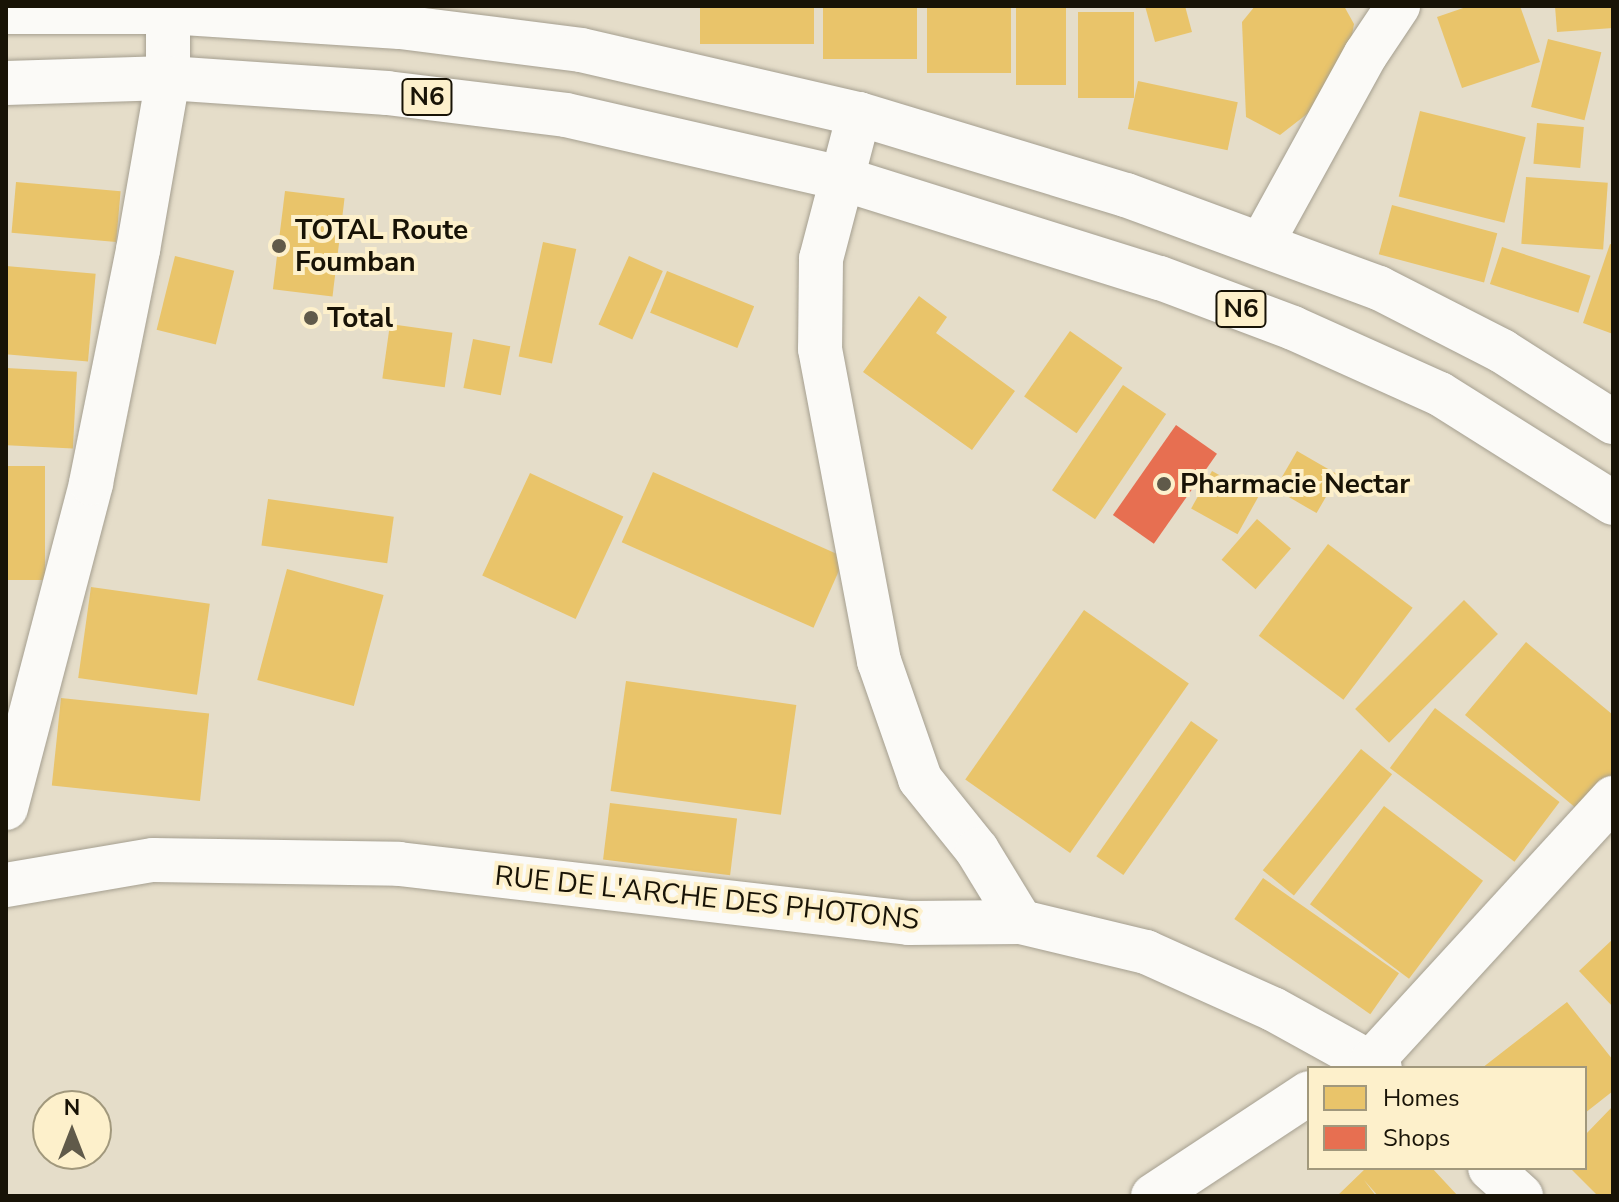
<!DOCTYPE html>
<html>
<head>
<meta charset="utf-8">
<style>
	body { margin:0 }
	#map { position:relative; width:1619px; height:1202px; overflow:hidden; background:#e5ddc9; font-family:"Nunito Sans",sans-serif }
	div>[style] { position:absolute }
	.homes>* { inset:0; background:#e9c46a; transform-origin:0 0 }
	.shops>* { inset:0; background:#e76f51; transform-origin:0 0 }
	.roads { filter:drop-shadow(0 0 2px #a59f90) drop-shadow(0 0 2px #a59f90) }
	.minor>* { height:44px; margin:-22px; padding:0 22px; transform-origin:22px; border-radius:22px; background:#fbfaf7 }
	.trunk>* { height:44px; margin:-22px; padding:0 22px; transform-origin:22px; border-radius:22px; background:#fbfaf7 }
	.dots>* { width:22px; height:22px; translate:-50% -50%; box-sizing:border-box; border:4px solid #fdf0cb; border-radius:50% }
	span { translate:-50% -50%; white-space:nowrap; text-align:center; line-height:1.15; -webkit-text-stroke:8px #fdf0cb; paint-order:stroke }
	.shield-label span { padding:2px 6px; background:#fdf0cb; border:2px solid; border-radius:6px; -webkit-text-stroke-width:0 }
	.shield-label { font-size:26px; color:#181306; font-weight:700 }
	.poi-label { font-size:28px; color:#181306; font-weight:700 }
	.left { translate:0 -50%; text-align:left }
	.street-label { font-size:28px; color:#181306 }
	.frame { position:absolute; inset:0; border:8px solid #181306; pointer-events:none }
	.legend { position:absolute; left:1307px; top:1066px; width:280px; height:104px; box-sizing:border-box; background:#fdf0cb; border:2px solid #a1987c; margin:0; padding:10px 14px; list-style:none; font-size:24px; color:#181306 }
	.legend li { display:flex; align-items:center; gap:16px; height:40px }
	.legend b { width:40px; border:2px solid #a1987c }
	.north { position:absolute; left:32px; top:1090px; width:80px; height:80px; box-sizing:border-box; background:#fdf0cb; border:2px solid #a1987c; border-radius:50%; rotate:0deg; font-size:22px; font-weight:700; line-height:32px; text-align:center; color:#181306 }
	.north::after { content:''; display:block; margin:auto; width:28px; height:36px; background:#605a4a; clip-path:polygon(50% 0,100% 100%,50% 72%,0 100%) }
</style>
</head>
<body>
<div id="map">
	<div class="homes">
		<div style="left:700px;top:6px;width:114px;height:38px"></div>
		<div style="left:823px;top:6px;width:94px;height:53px"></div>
		<div style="left:927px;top:6px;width:84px;height:67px"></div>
		<div style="left:1016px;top:6px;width:50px;height:79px"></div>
		<div style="clip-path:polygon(1145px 6px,1185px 6px,1192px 32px,1155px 42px)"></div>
		<div style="clip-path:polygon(1255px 6px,1344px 6px,1354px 24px,1343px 86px,1280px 135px,1246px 117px,1242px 22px)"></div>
		<div style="clip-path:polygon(1469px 6px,1520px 6px,1540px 62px,1462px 88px,1437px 17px)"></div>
		<div style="clip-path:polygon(1555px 6px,1613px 6px,1613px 28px,1557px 32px)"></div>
		<div style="left:1078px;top:12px;width:56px;height:86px"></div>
		<div style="left:1548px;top:39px;width:55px;height:70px;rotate:14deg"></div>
		<div style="left:1138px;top:81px;width:102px;height:49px;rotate:12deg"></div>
		<div style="left:1420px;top:111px;width:109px;height:88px;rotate:14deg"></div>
		<div style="left:1537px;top:123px;width:47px;height:41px;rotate:5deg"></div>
		<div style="left:1526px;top:177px;width:82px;height:67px;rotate:4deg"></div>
		<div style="left:16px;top:182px;width:105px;height:51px;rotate:5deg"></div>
		<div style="left:285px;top:191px;width:60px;height:99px;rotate:7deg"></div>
		<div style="left:1392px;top:205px;width:109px;height:51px;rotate:15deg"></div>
		<div style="left:543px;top:242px;width:34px;height:117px;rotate:12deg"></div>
		<div style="clip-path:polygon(1610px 244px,1613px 245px,1613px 334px,1583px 323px)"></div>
		<div style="left:1502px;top:247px;width:93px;height:39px;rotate:18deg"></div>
		<div style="left:175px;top:256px;width:61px;height:76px;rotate:14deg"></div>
		<div style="left:629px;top:256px;width:37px;height:75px;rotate:24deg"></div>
		<div style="left:6px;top:266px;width:90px;height:88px;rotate:5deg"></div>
		<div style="left:667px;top:271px;width:94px;height:45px;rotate:22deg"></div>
		<div style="clip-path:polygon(919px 296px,947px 317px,936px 333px,1015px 391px,972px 450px,863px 372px)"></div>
		<div style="left:390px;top:324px;width:63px;height:55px;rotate:8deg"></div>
		<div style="left:1070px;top:331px;width:64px;height:80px;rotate:35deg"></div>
		<div style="left:473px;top:339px;width:38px;height:50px;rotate:11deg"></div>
		<div style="left:6px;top:368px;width:71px;height:77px;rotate:3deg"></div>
		<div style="left:1123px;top:385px;width:52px;height:127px;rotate:34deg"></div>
		<div style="left:1297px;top:451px;width:48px;height:44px;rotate:30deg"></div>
		<div style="left:6px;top:466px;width:39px;height:114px"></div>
		<div style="left:1212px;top:471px;width:53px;height:43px;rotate:29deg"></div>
		<div style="left:653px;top:472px;width:210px;height:77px;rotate:24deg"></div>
		<div style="left:530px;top:473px;width:103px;height:113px;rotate:25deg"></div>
		<div style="left:268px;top:499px;width:127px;height:47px;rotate:8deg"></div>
		<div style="left:1257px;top:519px;width:45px;height:54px;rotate:41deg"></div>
		<div style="left:1328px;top:544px;width:106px;height:115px;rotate:37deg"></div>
		<div style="left:287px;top:569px;width:100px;height:115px;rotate:15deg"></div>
		<div style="left:91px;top:587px;width:120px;height:92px;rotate:8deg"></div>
		<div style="left:1464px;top:600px;width:48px;height:154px;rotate:45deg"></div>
		<div style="left:1084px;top:610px;width:128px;height:207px;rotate:35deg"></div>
		<div style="clip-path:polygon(1526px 642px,1613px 715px,1613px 779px,1583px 814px,1465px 715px)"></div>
		<div style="left:626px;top:681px;width:172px;height:111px;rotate:8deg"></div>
		<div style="left:61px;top:698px;width:149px;height:88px;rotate:6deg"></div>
		<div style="left:1435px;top:708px;width:156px;height:75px;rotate:37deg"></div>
		<div style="left:1191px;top:721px;width:33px;height:165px;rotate:35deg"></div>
		<div style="left:1361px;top:749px;width:40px;height:156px;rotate:39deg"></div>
		<div style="left:610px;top:803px;width:128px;height:57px;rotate:7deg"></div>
		<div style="left:1384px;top:806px;width:124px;height:123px;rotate:37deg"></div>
		<div style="left:1263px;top:878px;width:166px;height:50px;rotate:35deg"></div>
		<div style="clip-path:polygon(1613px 939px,1613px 1007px,1579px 971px)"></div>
		<div style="clip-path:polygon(1567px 1002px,1613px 1060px,1613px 1091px,1585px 1113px,1585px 1068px,1482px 1068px)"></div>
		<div style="clip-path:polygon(1613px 1106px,1613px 1196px,1598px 1196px,1570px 1168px,1585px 1168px,1585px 1135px)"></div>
		<div style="clip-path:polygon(1366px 1168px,1432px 1168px,1458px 1196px,1378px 1196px,1364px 1180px,1376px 1196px,1337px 1196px)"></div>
	</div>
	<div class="shops">
		<div style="left:1176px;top:425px;width:50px;height:110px;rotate:35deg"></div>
	</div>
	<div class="roads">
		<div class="minor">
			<div style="left:859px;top:114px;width:150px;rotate:104.7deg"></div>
			<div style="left:821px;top:259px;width:90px;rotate:90.6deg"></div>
			<div style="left:820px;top:349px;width:318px;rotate:79.3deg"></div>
			<div style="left:879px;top:661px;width:125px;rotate:70.8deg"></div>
			<div style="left:920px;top:779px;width:91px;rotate:51.2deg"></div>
			<div style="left:977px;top:850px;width:84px;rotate:58.6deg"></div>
			<div style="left:1263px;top:241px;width:213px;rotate:-61.2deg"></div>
			<div style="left:1366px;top:54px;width:58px;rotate:-56.3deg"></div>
			<div style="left:6px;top:808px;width:336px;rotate:-75.3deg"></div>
			<div style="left:91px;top:483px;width:238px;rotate:-78.6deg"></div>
			<div style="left:138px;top:250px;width:175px;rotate:-80.1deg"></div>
			<div style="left:168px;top:78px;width:66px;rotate:-90deg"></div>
			<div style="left:6px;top:885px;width:149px;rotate:-9.7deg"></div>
			<div style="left:153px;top:860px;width:246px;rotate:0.9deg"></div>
			<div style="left:399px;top:864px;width:513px;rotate:6.6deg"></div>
			<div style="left:909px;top:923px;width:112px;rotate:-0.5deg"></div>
			<div style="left:1021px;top:922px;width:129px;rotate:13.5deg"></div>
			<div style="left:1146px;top:952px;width:139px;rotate:24.2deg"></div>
			<div style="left:1273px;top:1009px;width:122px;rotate:28.9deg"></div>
			<div style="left:1358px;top:1068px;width:16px;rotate:-27deg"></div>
			<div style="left:1372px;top:1061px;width:357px;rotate:-47.5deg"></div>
			<div style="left:1490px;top:1168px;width:42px;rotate:42.1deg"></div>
			<div style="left:1153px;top:1196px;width:187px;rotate:-33.4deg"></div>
		</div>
		<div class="trunk">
			<div style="left:6px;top:12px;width:162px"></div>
			<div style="left:168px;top:12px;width:232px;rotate:3.7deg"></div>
			<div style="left:400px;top:27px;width:182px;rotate:7.2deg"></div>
			<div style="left:581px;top:50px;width:285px;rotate:13deg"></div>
			<div style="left:859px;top:114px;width:279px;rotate:16.9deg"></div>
			<div style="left:1126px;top:195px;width:270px;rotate:20.2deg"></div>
			<div style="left:1379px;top:288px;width:138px;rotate:27.1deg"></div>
			<div style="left:1502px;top:351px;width:132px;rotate:32.6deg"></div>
			<div style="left:6px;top:83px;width:162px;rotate:-1.8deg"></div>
			<div style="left:168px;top:78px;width:220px;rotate:3.9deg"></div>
			<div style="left:387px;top:93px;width:180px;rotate:7deg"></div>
			<div style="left:566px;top:115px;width:281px;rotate:12.9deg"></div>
			<div style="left:840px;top:178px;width:335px;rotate:17.4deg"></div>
			<div style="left:1160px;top:278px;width:142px;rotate:20.6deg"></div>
			<div style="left:1293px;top:328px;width:161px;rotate:24.2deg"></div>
			<div style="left:1440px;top:394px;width:204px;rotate:32.2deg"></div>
		</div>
	</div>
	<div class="dots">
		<div style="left:279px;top:246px;background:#605a4a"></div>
		<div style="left:311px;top:318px;background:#605a4a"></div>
		<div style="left:1164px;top:484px;background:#605a4a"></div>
	</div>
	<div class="shield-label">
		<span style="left:427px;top:97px">N6</span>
		<span style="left:1241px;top:309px">N6</span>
	</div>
	<div class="poi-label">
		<span class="left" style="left:295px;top:246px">TOTAL Route<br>Foumban</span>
		<span class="left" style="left:327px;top:318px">Total</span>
		<span class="left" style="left:1180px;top:484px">Pharmacie Nectar</span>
	</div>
	<div class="street-label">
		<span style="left:707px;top:898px;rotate:6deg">RUE DE L'ARCHE DES PHOTONS</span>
	</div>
	<div class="frame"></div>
	<ul class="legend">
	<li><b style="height:22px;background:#e9c46a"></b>Homes</li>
	<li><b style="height:22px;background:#e76f51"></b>Shops</li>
	</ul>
	<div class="north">N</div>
</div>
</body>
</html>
